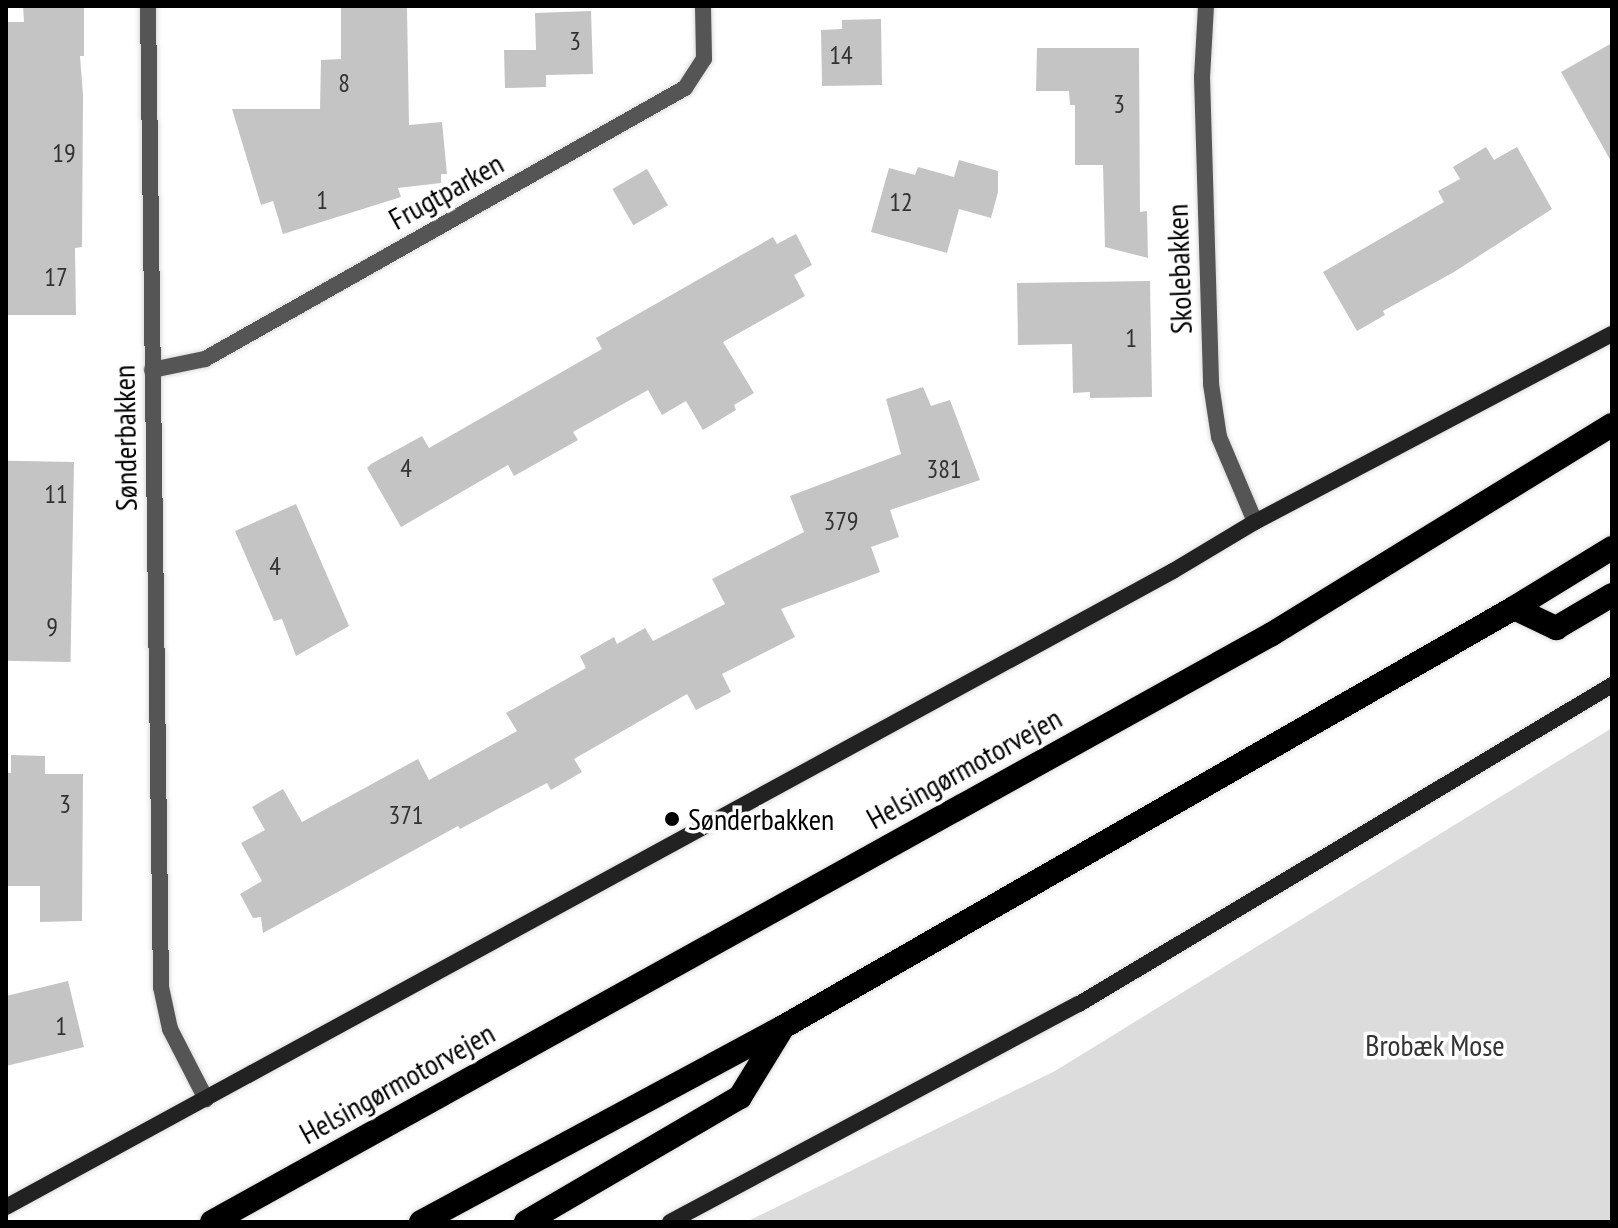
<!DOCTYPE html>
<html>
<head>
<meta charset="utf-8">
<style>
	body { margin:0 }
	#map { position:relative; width:1618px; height:1228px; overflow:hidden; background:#fff; font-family:"PT Sans Narrow",sans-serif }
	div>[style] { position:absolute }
	.green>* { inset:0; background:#dcdcdc }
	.building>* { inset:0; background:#c4c4c4; transform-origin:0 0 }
	.roads { filter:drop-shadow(0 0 2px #dbdbdb) drop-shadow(0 0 2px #dbdbdb) }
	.street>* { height:16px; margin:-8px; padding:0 8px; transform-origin:8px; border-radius:8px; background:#555 }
	.secondary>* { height:16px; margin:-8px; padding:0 8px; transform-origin:8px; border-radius:8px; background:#222 }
	.highway>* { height:24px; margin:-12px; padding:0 12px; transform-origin:12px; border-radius:12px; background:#000 }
	.dots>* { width:22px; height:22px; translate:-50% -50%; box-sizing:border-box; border:4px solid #fff; border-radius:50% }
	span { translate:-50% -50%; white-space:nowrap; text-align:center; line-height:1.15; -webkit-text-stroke:7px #fff; paint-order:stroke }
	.number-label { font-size:26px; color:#313131 }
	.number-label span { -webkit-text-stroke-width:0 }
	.street-label { font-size:30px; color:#000 }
	.poi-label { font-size:30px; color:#000 }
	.left { translate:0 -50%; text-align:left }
	.park-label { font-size:30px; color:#333 }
	.frame { position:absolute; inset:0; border:8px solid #000; pointer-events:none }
</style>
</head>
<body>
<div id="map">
	<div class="green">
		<div style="clip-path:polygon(1612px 728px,1612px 1222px,746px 1222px,1055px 1071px)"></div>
	</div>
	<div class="building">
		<div style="clip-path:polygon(23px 6px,84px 6px,84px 56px,80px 56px,83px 95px,82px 247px,75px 248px,76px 315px,7px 315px,8px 22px,24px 22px)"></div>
		<div style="clip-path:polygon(341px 8px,407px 8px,409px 125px,442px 122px,447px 174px,441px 174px,441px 183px,398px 188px,401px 197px,283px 234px,273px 201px,261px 205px,232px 109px,320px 109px,321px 60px,341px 59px)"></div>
		<div style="clip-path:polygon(591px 11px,593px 74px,546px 75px,546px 87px,505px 88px,504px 50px,536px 50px,535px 13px)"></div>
		<div style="clip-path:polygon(881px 19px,882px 85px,822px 86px,821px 30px,842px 29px,842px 20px)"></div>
		<div style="clip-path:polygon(1612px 43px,1612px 163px,1561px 72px)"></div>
		<div style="clip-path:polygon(1037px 48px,1139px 48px,1140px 212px,1147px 211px,1148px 258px,1105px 247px,1103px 165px,1075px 165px,1075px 105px,1070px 105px,1069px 91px,1036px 91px)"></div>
		<div style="clip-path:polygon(1486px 147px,1494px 160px,1517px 147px,1552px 209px,1454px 272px,1383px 311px,1385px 315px,1357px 331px,1323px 272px,1444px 202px,1438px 191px,1460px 179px,1453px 167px)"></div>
		<div style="clip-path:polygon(959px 160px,998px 171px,998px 192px,991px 218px,959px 209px,947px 253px,871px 232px,889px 168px,915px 175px,918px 167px,954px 177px)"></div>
		<div style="left:647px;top:169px;width:42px;height:40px;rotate:60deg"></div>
		<div style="clip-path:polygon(796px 234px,812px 265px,794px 275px,805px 296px,723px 342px,754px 393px,734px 405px,736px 410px,703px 430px,686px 401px,662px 415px,648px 390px,573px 432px,578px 440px,514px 476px,508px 465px,401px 527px,367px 468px,371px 464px,422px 436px,429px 448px,602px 349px,596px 338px,773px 237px,777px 244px)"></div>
		<div style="clip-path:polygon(1150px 281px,1152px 397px,1090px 398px,1090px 392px,1073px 393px,1072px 344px,1018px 345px,1017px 283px)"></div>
		<div style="clip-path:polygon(923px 387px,931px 406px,950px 400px,980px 480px,890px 510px,899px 537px,871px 547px,880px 572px,781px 609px,795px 637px,722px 674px,731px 692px,696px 710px,687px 694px,574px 759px,582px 772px,551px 790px,547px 783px,460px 829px,458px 826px,263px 933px,261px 917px,253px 918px,240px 894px,262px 881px,241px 843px,265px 830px,252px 807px,283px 789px,302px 822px,418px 759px,429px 780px,517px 731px,506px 713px,586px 668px,580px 656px,614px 637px,617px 644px,645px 628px,653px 641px,725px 604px,712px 579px,804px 532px,790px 496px,901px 454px,886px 399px)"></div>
		<div style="left:74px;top:462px;width:200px;height:68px;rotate:91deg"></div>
		<div style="clip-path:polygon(296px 504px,349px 626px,296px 656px,282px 619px,274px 621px,235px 531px)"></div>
		<div style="clip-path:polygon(11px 755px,45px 756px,45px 774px,83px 774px,82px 921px,40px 922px,40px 886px,6px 886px,8px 773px,11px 773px)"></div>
		<div style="clip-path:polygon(68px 981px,84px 1047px,6px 1066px,6px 996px)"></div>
	</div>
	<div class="roads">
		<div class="street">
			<div style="left:148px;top:6px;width:981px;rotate:89.24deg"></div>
			<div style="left:161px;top:987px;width:43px;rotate:77.9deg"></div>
			<div style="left:170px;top:1029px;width:79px;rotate:62.8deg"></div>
			<div style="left:1206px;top:6px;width:71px;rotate:93.2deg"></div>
			<div style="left:1202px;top:77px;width:307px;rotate:88.3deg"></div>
			<div style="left:1211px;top:384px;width:54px;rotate:81.4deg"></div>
			<div style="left:1219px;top:437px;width:92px;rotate:67deg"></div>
			<div style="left:152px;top:370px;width:54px;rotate:-11.7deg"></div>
			<div style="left:205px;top:359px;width:551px;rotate:-29.45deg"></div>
			<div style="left:685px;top:88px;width:35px;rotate:-57deg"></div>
			<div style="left:704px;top:59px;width:53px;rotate:-91.1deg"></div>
		</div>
		<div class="secondary">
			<div style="left:6px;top:1207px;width:1329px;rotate:-28.59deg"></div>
			<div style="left:1173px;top:571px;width:96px;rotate:-30.9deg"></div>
			<div style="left:1255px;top:522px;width:403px;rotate:-27.8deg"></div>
			<div style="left:670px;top:1222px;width:463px;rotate:-28.1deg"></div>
			<div style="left:1079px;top:1004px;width:621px;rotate:-30.9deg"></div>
		</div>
		<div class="highway">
			<div style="left:1514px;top:608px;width:47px;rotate:25.5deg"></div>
			<div style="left:1556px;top:628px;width:65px;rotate:-30.5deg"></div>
			<div style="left:212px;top:1222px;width:1212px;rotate:-29.02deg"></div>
			<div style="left:1272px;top:634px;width:399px;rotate:-31.6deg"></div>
			<div style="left:421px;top:1222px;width:411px;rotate:-28.3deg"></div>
			<div style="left:783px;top:1027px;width:843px;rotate:-29.82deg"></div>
			<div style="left:1514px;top:608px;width:115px;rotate:-31.5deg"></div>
			<div style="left:526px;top:1222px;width:248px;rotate:-30.3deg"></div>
			<div style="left:740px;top:1097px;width:79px;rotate:-58.5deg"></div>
		</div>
	</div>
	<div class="dots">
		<div style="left:672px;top:819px;background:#000"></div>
	</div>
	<div class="number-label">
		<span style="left:575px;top:41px">3</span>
		<span style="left:841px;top:55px">14</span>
		<span style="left:344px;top:83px">8</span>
		<span style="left:1119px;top:104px">3</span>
		<span style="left:64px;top:153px">19</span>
		<span style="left:322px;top:200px">1</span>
		<span style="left:901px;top:202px">12</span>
		<span style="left:56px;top:277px">17</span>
		<span style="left:1131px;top:338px">1</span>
		<span style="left:406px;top:468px">4</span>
		<span style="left:944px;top:469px">381</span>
		<span style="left:56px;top:494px">11</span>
		<span style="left:841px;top:521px">379</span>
		<span style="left:275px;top:566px">4</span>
		<span style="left:52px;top:627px">9</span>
		<span style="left:65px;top:804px">3</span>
		<span style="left:406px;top:815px">371</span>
		<span style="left:61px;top:1026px">1</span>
	</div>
	<div class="street-label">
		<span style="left:446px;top:191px;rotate:-29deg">Frugtparken</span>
		<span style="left:1179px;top:269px;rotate:-92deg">Skolebakken</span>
		<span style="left:125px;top:438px;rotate:-91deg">Sønderbakken</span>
		<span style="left:964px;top:768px;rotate:-29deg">Helsingørmotorvejen</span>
		<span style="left:397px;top:1083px;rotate:-29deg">Helsingørmotorvejen</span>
	</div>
	<div class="poi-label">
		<span class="left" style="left:688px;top:819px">Sønderbakken</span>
	</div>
	<div class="park-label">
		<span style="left:1435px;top:1045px">Brobæk Mose</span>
	</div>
	<div class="frame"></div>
</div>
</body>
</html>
